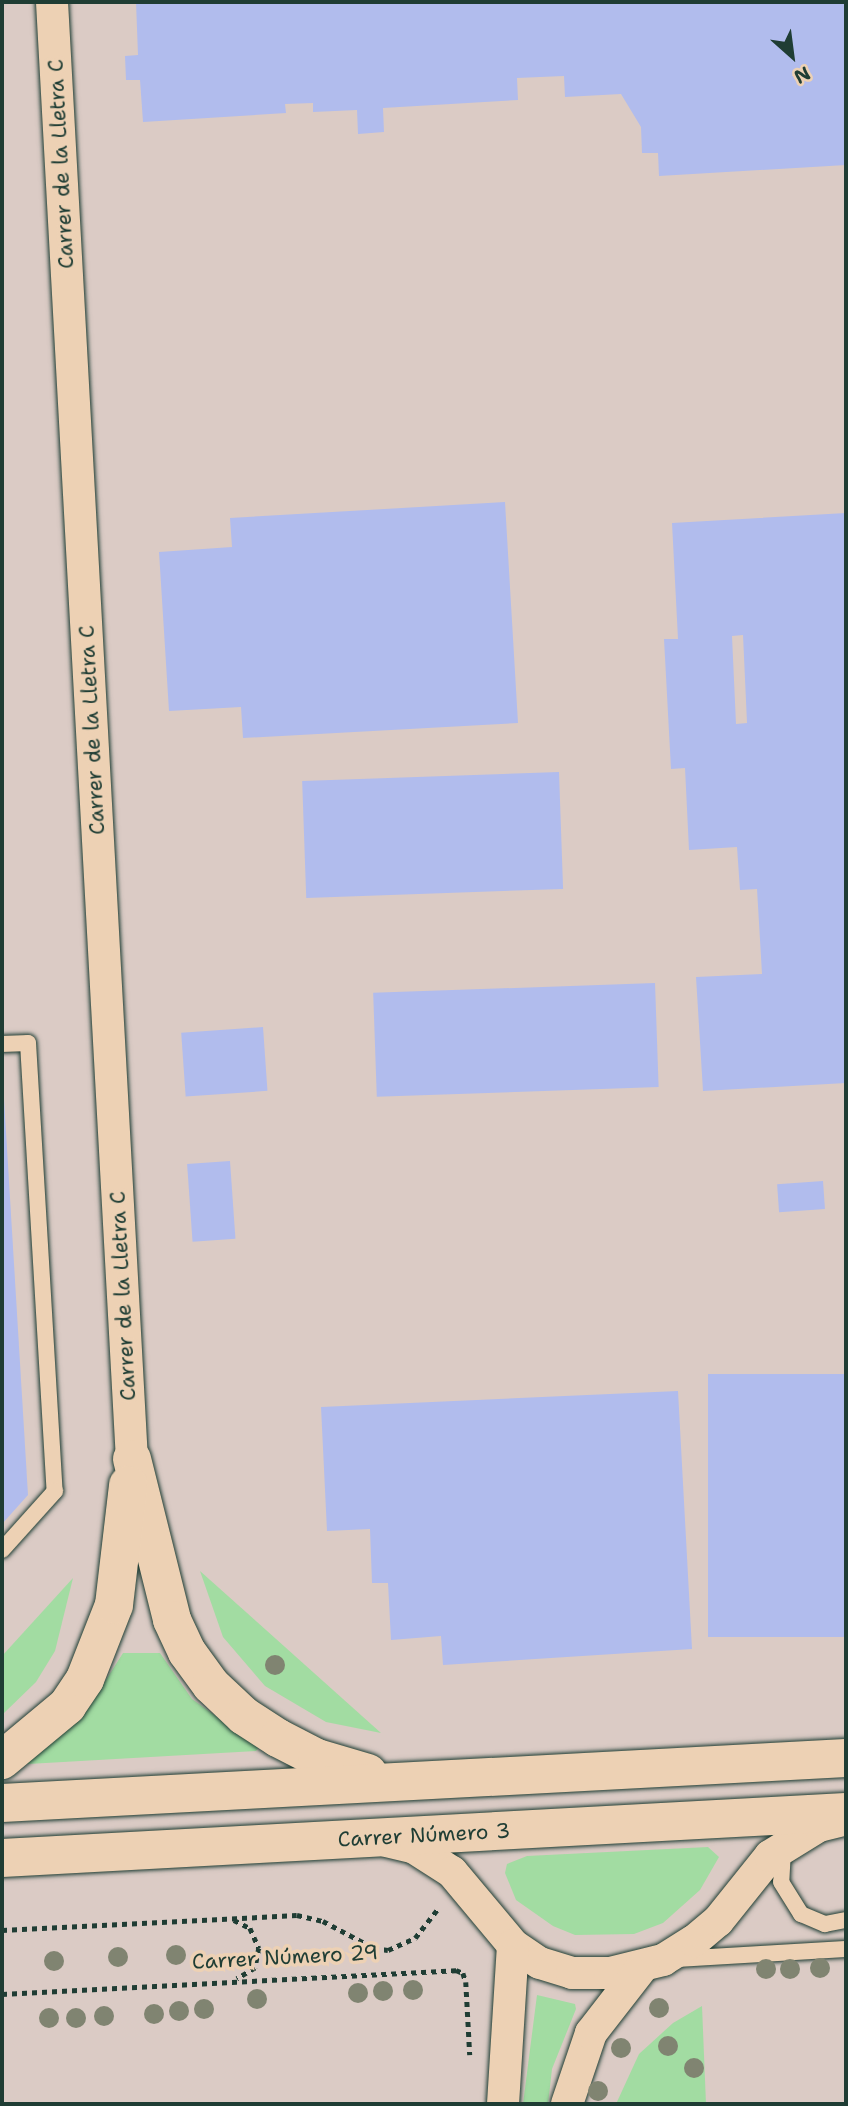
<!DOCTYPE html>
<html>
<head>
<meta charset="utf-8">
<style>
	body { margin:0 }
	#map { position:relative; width:848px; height:2106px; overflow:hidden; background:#edd1b4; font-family:"Shantell Sans",sans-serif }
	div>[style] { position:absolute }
	.built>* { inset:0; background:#dbcbc5; transform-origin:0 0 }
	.green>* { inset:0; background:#a2dca2 }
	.building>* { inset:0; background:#b1bced; transform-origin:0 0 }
	.path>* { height:4.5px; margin-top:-2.25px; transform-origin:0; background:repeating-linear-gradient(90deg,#1f3d34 0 5px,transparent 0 10px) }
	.roads { filter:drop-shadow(0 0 2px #1f3d34) drop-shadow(0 0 2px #1f3d34) }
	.service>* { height:16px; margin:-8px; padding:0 8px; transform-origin:8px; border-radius:8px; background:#edd1b4 }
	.minor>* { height:32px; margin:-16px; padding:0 16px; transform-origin:16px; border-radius:16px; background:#edd1b4 }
	.secondary>* { height:38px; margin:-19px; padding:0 19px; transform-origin:19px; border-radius:19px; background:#edd1b4 }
	.trees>* { width:20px; height:20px; margin:-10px; border-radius:50%; background:#808471 }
	span { translate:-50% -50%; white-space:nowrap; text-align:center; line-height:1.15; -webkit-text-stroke:7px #edd1b4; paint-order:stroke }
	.street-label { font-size:21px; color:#1f3d34 }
	.frame { position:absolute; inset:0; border:4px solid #1f3d34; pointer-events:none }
	.north { position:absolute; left:757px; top:21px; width:70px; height:70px; -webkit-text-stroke:5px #edd1b4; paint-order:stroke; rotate:152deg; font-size:19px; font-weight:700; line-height:28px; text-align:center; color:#1f3d34 }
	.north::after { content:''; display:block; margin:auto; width:24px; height:32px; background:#1f3d34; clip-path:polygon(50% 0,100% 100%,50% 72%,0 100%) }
</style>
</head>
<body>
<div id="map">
	<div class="built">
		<div style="left:2px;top:2px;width:844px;height:2102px"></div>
	</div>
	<div class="green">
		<div style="clip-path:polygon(200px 1571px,381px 1733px,326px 1722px,265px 1686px,223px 1637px)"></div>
		<div style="clip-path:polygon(73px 1578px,55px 1651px,36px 1682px,2px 1715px,2px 1656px)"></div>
		<div style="clip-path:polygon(123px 1653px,160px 1653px,192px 1699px,259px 1747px,256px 1751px,28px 1764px,26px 1759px,90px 1705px)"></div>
		<div style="clip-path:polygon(708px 1847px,719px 1857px,700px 1890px,663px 1923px,634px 1934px,575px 1935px,553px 1926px,516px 1900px,505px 1873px,507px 1864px,527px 1856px)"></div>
		<div style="clip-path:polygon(537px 1995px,575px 2004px,576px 2009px,552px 2069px,548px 2104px,523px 2104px)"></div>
		<div style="clip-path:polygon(702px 2006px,706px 2104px,616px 2104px,639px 2054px,673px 2023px)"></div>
	</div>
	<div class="building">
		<div style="clip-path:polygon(136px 2px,846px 2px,846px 165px,659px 176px,658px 153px,642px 153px,641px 127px,621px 94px,565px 97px,564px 76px,517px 78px,518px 100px,383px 108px,384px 132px,358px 134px,357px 110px,313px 112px,313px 103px,285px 104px,286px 113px,143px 122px,140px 80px,126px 80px,125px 56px,138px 55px)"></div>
		<div style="clip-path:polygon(505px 502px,518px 723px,243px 738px,241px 707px,169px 711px,159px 552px,232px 547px,230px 518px)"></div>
		<div style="clip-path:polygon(evenodd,846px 513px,846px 1083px,703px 1091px,696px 977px,762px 974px,757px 889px,740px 890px,737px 847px,689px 850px,685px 768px,671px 769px,664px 639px,678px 639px,672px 523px,846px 513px,743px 635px,747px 723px,736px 724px,732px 636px,743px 635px)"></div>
		<div style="left:559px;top:772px;width:117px;height:257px;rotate:88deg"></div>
		<div style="left:655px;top:983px;width:104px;height:282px;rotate:88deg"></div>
		<div style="left:263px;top:1027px;width:64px;height:82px;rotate:86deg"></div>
		<div style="clip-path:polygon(2px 1066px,28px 1495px,2px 1524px)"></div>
		<div style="left:230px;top:1161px;width:78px;height:43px;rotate:86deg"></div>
		<div style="left:823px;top:1181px;width:28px;height:46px;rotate:86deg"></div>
		<div style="left:846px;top:1374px;width:263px;height:138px;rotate:90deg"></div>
		<div style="clip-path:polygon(678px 1391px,692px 1649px,443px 1665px,441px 1636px,391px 1640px,388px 1583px,372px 1583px,370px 1529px,327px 1531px,321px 1407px)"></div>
	</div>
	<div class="path">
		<div style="left:234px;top:1920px;width:18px;rotate:27deg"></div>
		<div style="left:250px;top:1928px;width:22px;rotate:66deg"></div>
		<div style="left:259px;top:1948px;width:20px;rotate:101deg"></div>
		<div style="left:255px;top:1968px;width:21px;rotate:149deg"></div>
		<div style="left:2px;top:1930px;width:295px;rotate:-2.9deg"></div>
		<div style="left:297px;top:1915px;width:27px;rotate:13deg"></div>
		<div style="left:323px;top:1921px;width:58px;rotate:27.9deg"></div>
		<div style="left:374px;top:1948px;width:14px;rotate:8deg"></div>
		<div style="left:388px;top:1950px;width:30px;rotate:-24deg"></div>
		<div style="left:415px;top:1938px;width:39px;rotate:-52deg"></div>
		<div style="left:2px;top:1994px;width:455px;rotate:-3deg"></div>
		<div style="left:456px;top:1970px;width:8px;rotate:23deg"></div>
		<div style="left:463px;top:1973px;width:9px;rotate:72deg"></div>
		<div style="left:466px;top:1982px;width:73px;rotate:86.9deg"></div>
	</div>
	<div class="roads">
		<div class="service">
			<div style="left:2px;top:1044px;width:26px;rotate:-2deg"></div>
			<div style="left:28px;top:1043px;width:449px;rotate:86.6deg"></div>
			<div style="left:55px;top:1491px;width:79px;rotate:131.9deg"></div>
			<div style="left:783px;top:1849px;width:33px;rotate:93deg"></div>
			<div style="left:781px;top:1882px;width:38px;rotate:58deg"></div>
			<div style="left:801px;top:1914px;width:26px;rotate:23deg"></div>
			<div style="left:825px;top:1924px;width:21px;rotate:-11deg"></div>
			<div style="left:676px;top:1959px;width:170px;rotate:-3.4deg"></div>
		</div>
		<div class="minor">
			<div style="left:52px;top:2px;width:1459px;rotate:86.86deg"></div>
			<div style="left:386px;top:1841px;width:28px;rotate:13deg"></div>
			<div style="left:413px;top:1847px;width:46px;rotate:32.7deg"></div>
			<div style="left:452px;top:1872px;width:95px;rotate:50.1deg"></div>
			<div style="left:513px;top:1945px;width:32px;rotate:34deg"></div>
			<div style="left:540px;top:1963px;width:34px;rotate:17deg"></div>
			<div style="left:572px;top:1973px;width:38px"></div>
			<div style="left:610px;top:1973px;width:55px;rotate:-13.8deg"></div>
			<div style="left:663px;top:1960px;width:36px;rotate:-32deg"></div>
			<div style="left:694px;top:1941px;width:31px;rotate:-40deg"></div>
			<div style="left:718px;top:1921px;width:83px;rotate:-51.3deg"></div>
			<div style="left:770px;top:1856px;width:57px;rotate:-31.5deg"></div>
			<div style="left:819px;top:1826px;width:25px;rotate:-14deg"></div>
			<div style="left:503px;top:2104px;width:159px;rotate:-86.4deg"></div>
			<div style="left:567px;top:2104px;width:75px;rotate:-71.3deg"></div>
			<div style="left:591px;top:2033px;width:85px;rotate:-52.2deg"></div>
		</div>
		<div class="secondary">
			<div style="left:132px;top:1459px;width:166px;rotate:76deg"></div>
			<div style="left:172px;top:1620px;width:35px;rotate:65deg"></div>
			<div style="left:187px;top:1652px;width:41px;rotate:54deg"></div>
			<div style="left:211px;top:1685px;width:45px;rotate:43.2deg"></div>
			<div style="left:244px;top:1716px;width:40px;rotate:32.9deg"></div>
			<div style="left:278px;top:1738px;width:44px;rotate:27.1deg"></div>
			<div style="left:317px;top:1758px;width:53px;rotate:16.4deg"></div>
			<div style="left:2px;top:1760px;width:85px;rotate:-39.7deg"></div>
			<div style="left:67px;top:1706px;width:32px;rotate:-56deg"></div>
			<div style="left:85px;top:1679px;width:79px;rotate:-68.6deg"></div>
			<div style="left:114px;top:1605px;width:121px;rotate:-83.3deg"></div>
			<div style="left:2px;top:1803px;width:845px;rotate:-3.05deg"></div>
			<div style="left:2px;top:1858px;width:845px;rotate:-3.12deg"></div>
		</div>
	</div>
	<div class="trees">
		<div style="left:275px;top:1665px"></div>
		<div style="left:176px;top:1955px"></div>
		<div style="left:118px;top:1957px"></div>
		<div style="left:54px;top:1961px"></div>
		<div style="left:820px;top:1968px"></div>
		<div style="left:766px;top:1969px"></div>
		<div style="left:790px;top:1969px"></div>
		<div style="left:413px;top:1990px"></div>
		<div style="left:383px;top:1991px"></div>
		<div style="left:358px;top:1993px"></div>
		<div style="left:257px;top:1999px"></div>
		<div style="left:659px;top:2008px"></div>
		<div style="left:204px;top:2009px"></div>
		<div style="left:179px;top:2011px"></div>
		<div style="left:154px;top:2014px"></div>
		<div style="left:104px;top:2016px"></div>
		<div style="left:49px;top:2018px"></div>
		<div style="left:76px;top:2018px"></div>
		<div style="left:668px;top:2046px"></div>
		<div style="left:621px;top:2048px"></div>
		<div style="left:694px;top:2068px"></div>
		<div style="left:598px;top:2091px"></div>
	</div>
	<div class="street-label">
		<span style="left:61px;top:164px;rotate:-93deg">Carrer de la Lletra C</span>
		<span style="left:92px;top:730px;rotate:-93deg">Carrer de la Lletra C</span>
		<span style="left:123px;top:1296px;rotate:-93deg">Carrer de la Lletra C</span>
		<span style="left:424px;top:1835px;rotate:-3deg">Carrer Número 3</span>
		<span style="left:285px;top:1957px;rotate:-3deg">Carrer Número 29</span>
	</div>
	<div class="frame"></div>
	<div class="north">N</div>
</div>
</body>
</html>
